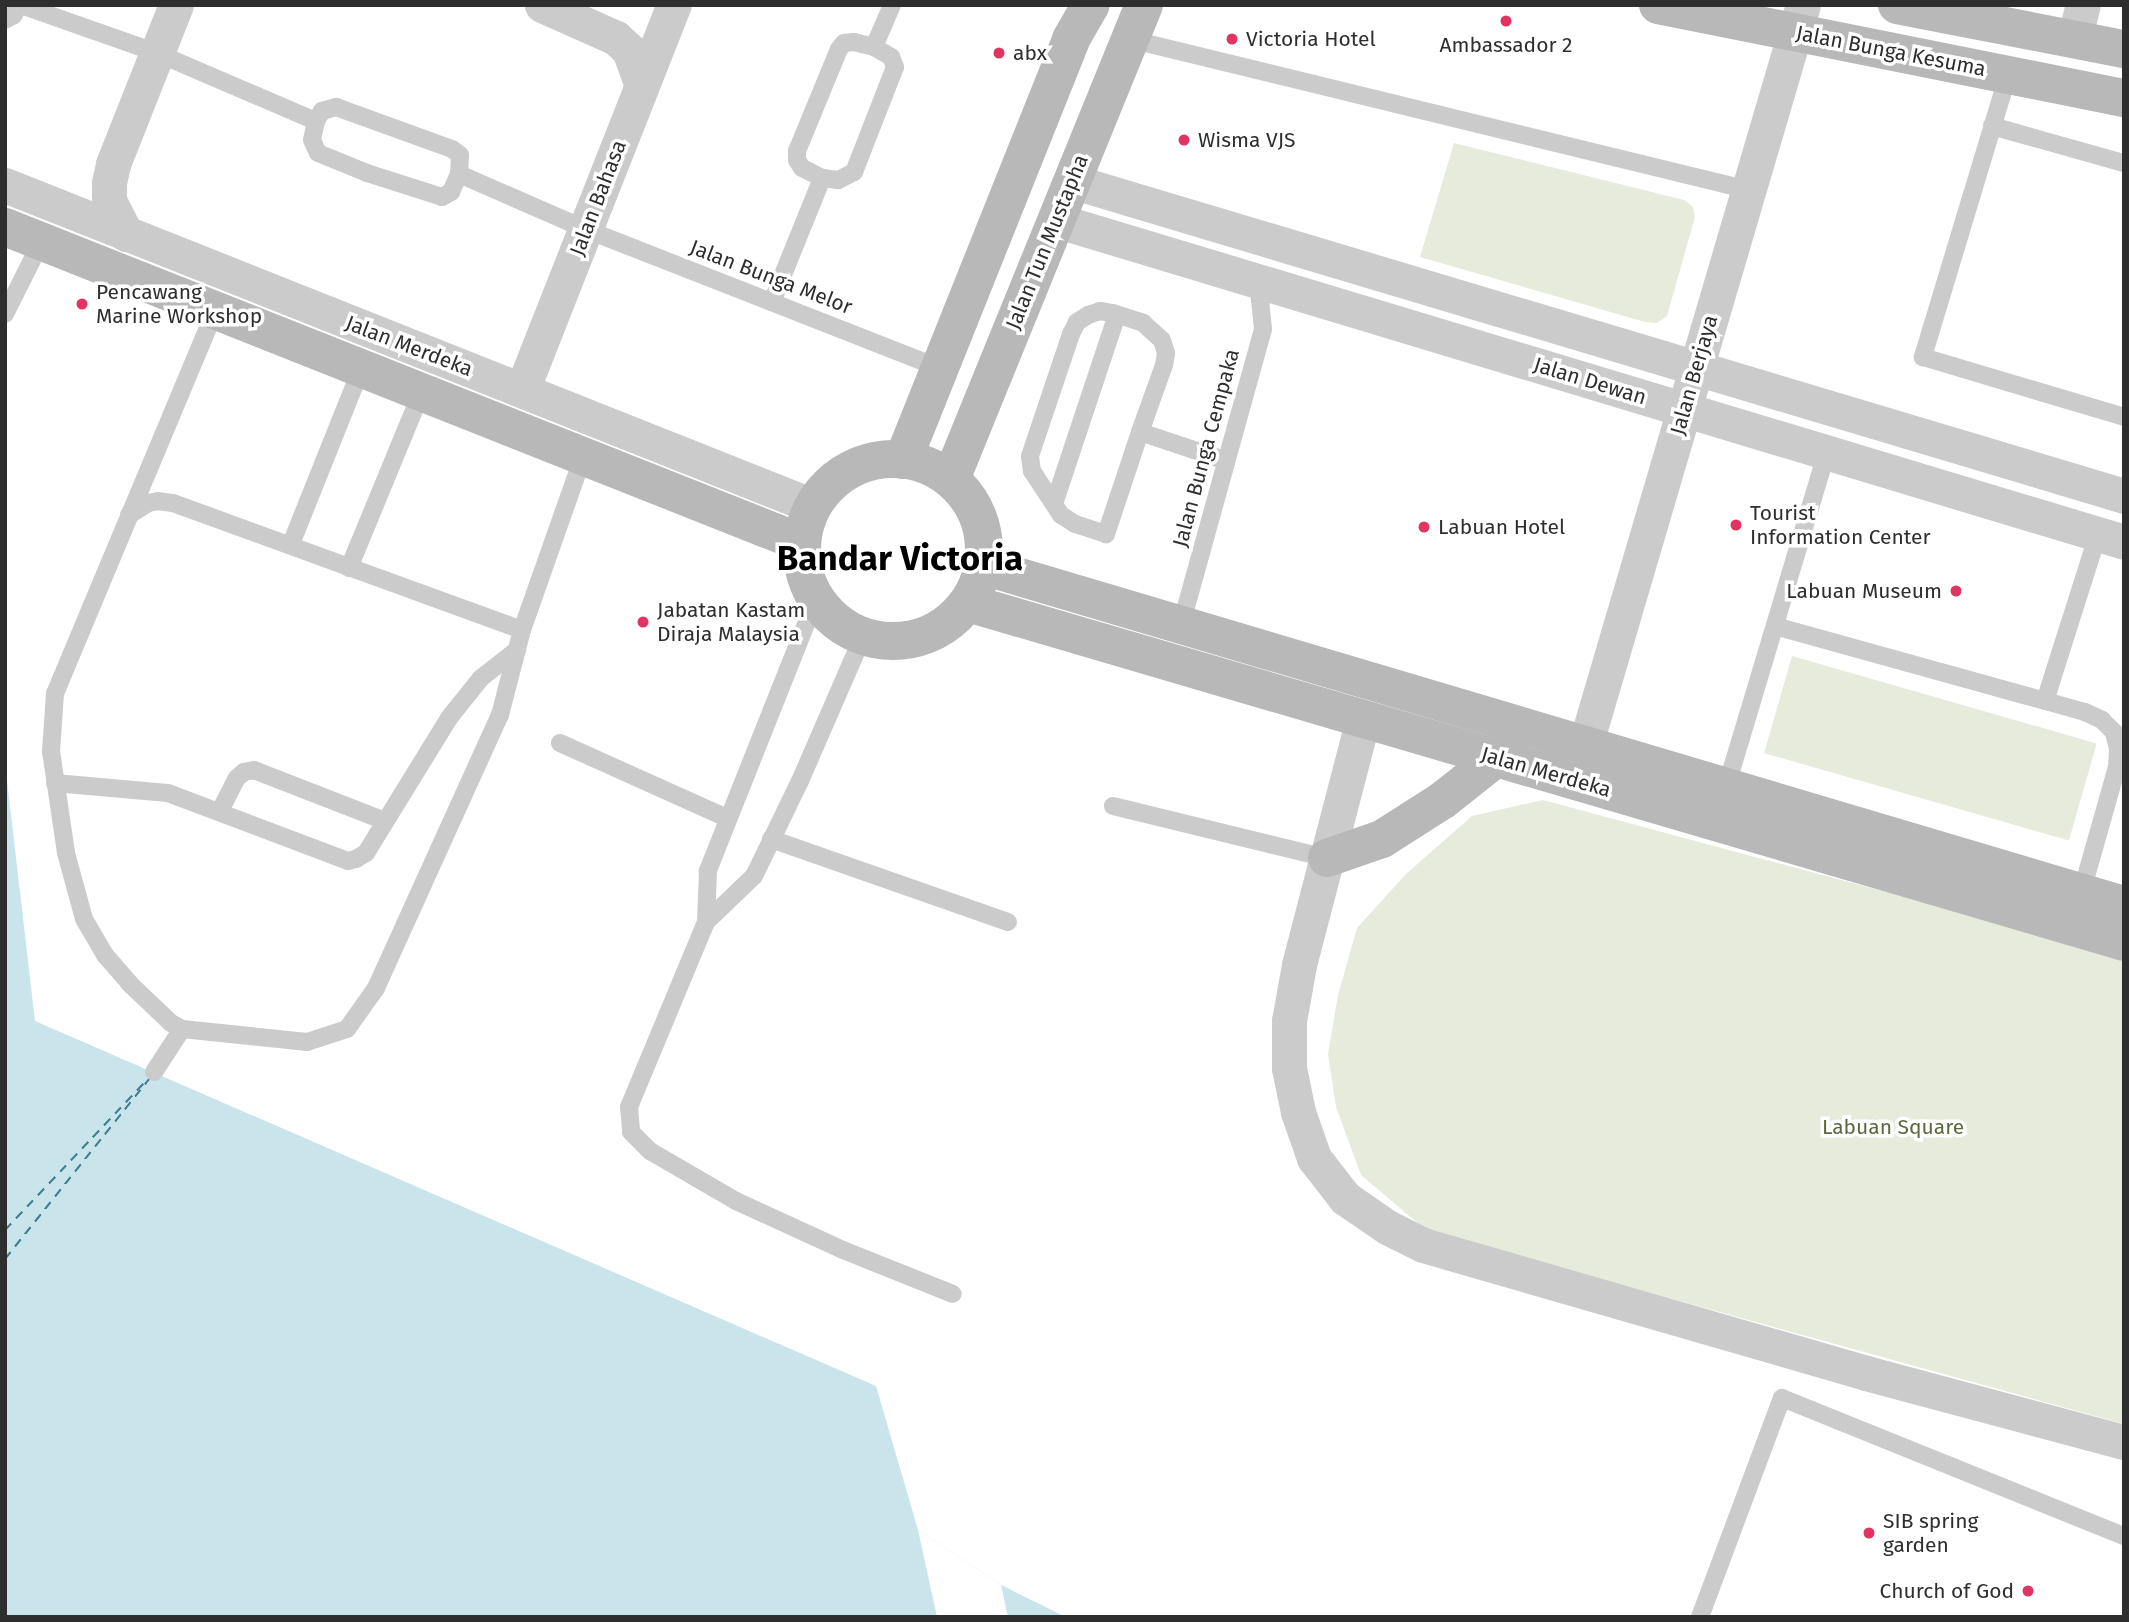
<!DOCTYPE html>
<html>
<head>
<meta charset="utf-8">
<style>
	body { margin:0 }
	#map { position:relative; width:2129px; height:1622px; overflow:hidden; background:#fff; font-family:"Fira Sans",sans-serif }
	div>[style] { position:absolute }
	.green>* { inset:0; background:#e7ebdc; transform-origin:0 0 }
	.water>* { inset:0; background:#c9e4eb }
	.pier>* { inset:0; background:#fff }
	.ferry>* { height:2px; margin-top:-1px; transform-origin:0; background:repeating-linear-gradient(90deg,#3e7e8f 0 9px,transparent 0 16px) }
	.lane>* { height:18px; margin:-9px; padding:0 9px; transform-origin:9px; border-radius:9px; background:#cbcbcb }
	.street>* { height:35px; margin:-17.5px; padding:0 17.5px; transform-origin:17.5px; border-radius:17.5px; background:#cbcbcb }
	.secondary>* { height:38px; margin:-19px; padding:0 19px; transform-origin:19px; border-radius:19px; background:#b8b8b8 }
	.secondary>.ring { margin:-19px; padding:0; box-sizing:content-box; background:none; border:38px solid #b8b8b8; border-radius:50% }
	.dots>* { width:19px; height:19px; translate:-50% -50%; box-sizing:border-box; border:4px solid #fff; border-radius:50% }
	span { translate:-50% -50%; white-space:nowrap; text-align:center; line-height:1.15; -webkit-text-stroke:7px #fff; paint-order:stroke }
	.poi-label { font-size:21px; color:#2e2e2e }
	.left { translate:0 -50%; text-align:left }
	.right { translate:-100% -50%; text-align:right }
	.street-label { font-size:21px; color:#2e2e2e }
	.park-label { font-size:21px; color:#59693d }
	.town-label { font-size:35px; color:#000; font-weight:700 }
	.frame { position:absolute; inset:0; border:7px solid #2e2e2e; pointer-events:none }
</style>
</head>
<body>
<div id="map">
	<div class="green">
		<div style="clip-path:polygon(1454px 143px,1684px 200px,1693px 207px,1695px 217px,1667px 316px,1657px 323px,1645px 322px,1420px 257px)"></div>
		<div style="left:1792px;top:656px;width:317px;height:101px;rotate:16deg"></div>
		<div style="clip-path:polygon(1543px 800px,2124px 956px,2124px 1424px,1427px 1231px,1361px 1175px,1336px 1107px,1328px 1054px,1338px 995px,1357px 928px,1406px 874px,1472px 816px)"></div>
	</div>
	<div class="water">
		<div style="clip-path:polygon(5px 763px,35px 1021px,876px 1386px,918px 1530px,1001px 1585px,1066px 1617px,5px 1617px)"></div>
	</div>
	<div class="pier">
		<div style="clip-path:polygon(918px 1530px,1001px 1585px,1008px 1617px,937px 1617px)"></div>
	</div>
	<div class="ferry">
		<div style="left:5px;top:1230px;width:202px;rotate:-46.6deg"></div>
		<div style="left:5px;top:1259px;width:231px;rotate:-51.3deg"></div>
	</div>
	<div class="lane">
		<div style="left:21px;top:5px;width:144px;rotate:19.4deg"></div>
		<div style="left:157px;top:53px;width:173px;rotate:23.2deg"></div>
		<div style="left:316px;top:121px;width:12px;rotate:-59deg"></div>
		<div style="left:322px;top:111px;width:15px;rotate:-16deg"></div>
		<div style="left:336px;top:107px;width:123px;rotate:19.9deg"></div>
		<div style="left:452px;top:149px;width:10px;rotate:37deg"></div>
		<div style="left:460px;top:155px;width:19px;rotate:93deg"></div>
		<div style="left:459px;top:174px;width:137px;rotate:23.6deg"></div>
		<div style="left:585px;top:229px;width:381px;rotate:21.4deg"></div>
		<div style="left:5px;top:20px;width:10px;rotate:-29deg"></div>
		<div style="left:14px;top:15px;width:11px;rotate:-68deg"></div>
		<div style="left:1129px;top:39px;width:638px;rotate:13.69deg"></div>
		<div style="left:854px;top:42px;width:21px;rotate:14deg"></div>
		<div style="left:874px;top:47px;width:20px;rotate:30deg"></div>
		<div style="left:891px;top:57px;width:11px;rotate:68deg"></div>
		<div style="left:895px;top:67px;width:113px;rotate:111.3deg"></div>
		<div style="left:854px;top:172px;width:18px;rotate:153deg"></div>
		<div style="left:838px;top:180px;width:16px;rotate:-173deg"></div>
		<div style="left:822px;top:178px;width:22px;rotate:-153deg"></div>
		<div style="left:802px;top:168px;width:9px;rotate:-122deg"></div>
		<div style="left:797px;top:160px;width:9px;rotate:-90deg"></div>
		<div style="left:797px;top:151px;width:110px;rotate:-67.6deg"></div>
		<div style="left:839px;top:49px;width:8px;rotate:-50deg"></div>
		<div style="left:844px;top:43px;width:10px;rotate:-6deg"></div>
		<div style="left:874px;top:47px;width:46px;rotate:-66.8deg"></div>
		<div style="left:2008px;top:75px;width:295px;rotate:106.8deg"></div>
		<div style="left:1923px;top:357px;width:210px;rotate:16.6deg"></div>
		<div style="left:316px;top:121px;width:19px;rotate:102deg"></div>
		<div style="left:312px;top:140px;width:14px;rotate:65deg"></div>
		<div style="left:318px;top:153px;width:53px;rotate:22.2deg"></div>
		<div style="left:367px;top:173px;width:79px;rotate:17.7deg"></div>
		<div style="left:442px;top:197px;width:10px;rotate:-29deg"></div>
		<div style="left:451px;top:192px;width:20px;rotate:-66deg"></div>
		<div style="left:1992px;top:126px;width:137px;rotate:15.7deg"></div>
		<div style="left:772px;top:302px;width:134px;rotate:-68deg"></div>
		<div style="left:215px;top:311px;width:414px;rotate:112.7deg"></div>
		<div style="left:55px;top:693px;width:58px;rotate:93.9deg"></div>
		<div style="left:51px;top:751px;width:103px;rotate:81.6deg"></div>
		<div style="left:66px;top:853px;width:68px;rotate:74.7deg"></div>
		<div style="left:84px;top:919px;width:42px;rotate:59.7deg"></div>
		<div style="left:105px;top:955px;width:38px;rotate:49deg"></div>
		<div style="left:130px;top:984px;width:57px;rotate:43.6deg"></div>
		<div style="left:171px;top:1023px;width:13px;rotate:29deg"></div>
		<div style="left:182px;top:1029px;width:126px;rotate:5.9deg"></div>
		<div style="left:307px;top:1042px;width:42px;rotate:-18deg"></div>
		<div style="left:347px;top:1029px;width:50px;rotate:-54.7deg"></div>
		<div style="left:376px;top:988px;width:300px;rotate:-65.6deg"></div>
		<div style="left:500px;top:715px;width:88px;rotate:-75.5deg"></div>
		<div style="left:522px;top:630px;width:183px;rotate:-70.6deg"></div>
		<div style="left:5px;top:314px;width:80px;rotate:-63.4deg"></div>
		<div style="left:1140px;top:432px;width:108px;rotate:108.4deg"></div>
		<div style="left:1106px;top:534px;width:33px;rotate:-162deg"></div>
		<div style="left:1075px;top:524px;width:17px;rotate:-147deg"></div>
		<div style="left:1061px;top:515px;width:53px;rotate:-123.4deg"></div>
		<div style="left:1032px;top:471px;width:15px;rotate:-98deg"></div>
		<div style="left:1030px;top:456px;width:129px;rotate:-71.4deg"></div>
		<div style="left:1071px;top:334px;width:13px;rotate:-63deg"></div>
		<div style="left:1077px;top:322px;width:13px;rotate:-32deg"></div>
		<div style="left:1088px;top:315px;width:13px;rotate:-18deg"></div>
		<div style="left:1100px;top:311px;width:13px;rotate:9deg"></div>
		<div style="left:1113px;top:313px;width:32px;rotate:18deg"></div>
		<div style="left:1143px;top:323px;width:25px;rotate:42deg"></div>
		<div style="left:1162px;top:340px;width:14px;rotate:73deg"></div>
		<div style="left:1166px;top:353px;width:12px;rotate:99deg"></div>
		<div style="left:1164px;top:365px;width:71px;rotate:109.7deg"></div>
		<div style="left:1140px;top:432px;width:89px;rotate:18.4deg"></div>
		<div style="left:1054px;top:504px;width:199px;rotate:-71.6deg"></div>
		<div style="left:129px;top:515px;width:22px;rotate:-32deg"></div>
		<div style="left:148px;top:503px;width:10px;rotate:-11deg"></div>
		<div style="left:158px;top:501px;width:15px;rotate:8deg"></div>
		<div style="left:173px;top:503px;width:371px;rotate:20deg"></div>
		<div style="left:291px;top:544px;width:188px;rotate:-68.2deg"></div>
		<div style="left:349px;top:568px;width:189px;rotate:-67.6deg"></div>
		<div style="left:816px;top:599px;width:293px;rotate:111.7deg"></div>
		<div style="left:708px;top:871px;width:51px;rotate:92.2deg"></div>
		<div style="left:706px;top:922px;width:200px;rotate:112.6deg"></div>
		<div style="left:629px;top:1107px;width:25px;rotate:85deg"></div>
		<div style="left:631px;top:1132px;width:27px;rotate:45deg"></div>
		<div style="left:650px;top:1151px;width:99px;rotate:30.2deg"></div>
		<div style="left:736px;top:1201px;width:118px;rotate:24.6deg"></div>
		<div style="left:843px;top:1250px;width:118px;rotate:21.8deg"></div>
		<div style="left:1181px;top:625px;width:307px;rotate:-74.5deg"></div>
		<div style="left:1263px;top:329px;width:48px;rotate:-95.9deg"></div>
		<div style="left:1775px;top:626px;width:322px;rotate:15.5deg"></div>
		<div style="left:2085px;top:712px;width:19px;rotate:25deg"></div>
		<div style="left:2102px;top:720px;width:17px;rotate:45deg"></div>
		<div style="left:2114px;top:732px;width:17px;rotate:77deg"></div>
		<div style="left:2118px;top:749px;width:18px;rotate:93deg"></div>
		<div style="left:2117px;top:767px;width:132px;rotate:105.8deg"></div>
		<div style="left:2045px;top:701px;width:175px;rotate:-72.4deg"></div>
		<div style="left:560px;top:743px;width:183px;rotate:24.2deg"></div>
		<div style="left:55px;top:783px;width:113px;rotate:5.1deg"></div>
		<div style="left:168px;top:793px;width:192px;rotate:20.7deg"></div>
		<div style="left:348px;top:861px;width:8px;rotate:-14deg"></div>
		<div style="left:356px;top:859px;width:12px;rotate:-31deg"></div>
		<div style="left:366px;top:853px;width:158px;rotate:-58.4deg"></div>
		<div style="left:449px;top:718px;width:51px;rotate:-51.3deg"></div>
		<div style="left:481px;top:678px;width:46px;rotate:-37.9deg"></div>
		<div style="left:1726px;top:788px;width:351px;rotate:-73.3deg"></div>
		<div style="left:1113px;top:806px;width:220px;rotate:13.7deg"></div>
		<div style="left:220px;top:811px;width:37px;rotate:-63deg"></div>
		<div style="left:237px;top:778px;width:9px;rotate:-41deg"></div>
		<div style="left:244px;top:772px;width:10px;rotate:-11deg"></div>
		<div style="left:254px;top:770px;width:141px;rotate:21.3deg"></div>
		<div style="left:771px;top:839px;width:251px;rotate:19.3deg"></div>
		<div style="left:706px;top:922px;width:66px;rotate:-43.8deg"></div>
		<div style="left:754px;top:876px;width:106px;rotate:-64.2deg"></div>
		<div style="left:800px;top:781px;width:158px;rotate:-66.5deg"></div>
		<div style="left:154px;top:1072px;width:51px;rotate:-56.9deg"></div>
		<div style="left:1700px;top:1617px;width:234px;rotate:-69.5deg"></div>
		<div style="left:1782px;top:1398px;width:369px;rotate:22deg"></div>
	</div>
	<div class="street">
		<div style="left:542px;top:5px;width:81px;rotate:24deg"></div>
		<div style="left:616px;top:38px;width:18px;rotate:43deg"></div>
		<div style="left:629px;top:50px;width:37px;rotate:70deg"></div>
		<div style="left:2074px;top:40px;width:36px;rotate:-76deg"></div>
		<div style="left:1071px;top:181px;width:1099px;rotate:16.65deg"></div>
		<div style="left:5px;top:185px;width:869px;rotate:21.67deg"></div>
		<div style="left:1055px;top:220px;width:1116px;rotate:16.76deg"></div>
		<div style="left:126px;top:234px;width:37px;rotate:-117deg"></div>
		<div style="left:109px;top:201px;width:18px;rotate:-90deg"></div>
		<div style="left:109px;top:183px;width:19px;rotate:-78deg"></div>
		<div style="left:113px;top:164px;width:171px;rotate:-68.4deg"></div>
		<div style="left:522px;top:390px;width:414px;rotate:-68.5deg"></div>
		<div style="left:1363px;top:719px;width:254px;rotate:104.6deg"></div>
		<div style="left:1299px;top:965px;width:57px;rotate:100.1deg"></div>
		<div style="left:1289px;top:1021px;width:47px;rotate:90deg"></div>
		<div style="left:1289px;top:1068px;width:45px;rotate:78.4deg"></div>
		<div style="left:1298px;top:1112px;width:49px;rotate:70.8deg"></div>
		<div style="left:1314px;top:1158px;width:51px;rotate:52.2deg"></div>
		<div style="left:1345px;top:1198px;width:51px;rotate:34.6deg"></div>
		<div style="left:1387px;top:1227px;width:40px;rotate:26.6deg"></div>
		<div style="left:1423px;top:1245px;width:461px;rotate:16.1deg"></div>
		<div style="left:1866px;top:1373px;width:267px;rotate:15deg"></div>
		<div style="left:1585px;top:746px;width:772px;rotate:-73.61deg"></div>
	</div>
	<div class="secondary">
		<div style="left:1658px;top:5px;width:475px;rotate:11.3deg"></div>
		<div style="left:1897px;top:5px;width:231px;rotate:11deg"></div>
		<div style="left:5px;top:227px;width:857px;rotate:21.63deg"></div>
		<div class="ring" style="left:802px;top:459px;width:144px;height:144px"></div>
		<div style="left:903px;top:460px;width:453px;rotate:-68.2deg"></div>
		<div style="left:1071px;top:39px;width:39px;rotate:-60deg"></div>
		<div style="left:951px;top:479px;width:512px;rotate:-67.85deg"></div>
		<div style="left:983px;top:566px;width:1190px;rotate:16.55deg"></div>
		<div style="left:968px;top:603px;width:1205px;rotate:16.34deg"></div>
		<div style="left:1327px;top:858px;width:58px;rotate:-19.1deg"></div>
		<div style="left:1382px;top:839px;width:72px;rotate:-32.6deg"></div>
		<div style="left:1443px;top:800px;width:68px;rotate:-38.4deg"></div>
	</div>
	<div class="dots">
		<div style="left:1506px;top:21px;background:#e23460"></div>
		<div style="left:1232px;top:39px;background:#e23460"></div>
		<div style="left:999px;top:53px;background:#e23460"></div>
		<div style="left:1184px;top:140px;background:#e23460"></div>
		<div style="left:82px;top:304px;background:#e23460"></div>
		<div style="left:1736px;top:525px;background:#e23460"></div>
		<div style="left:1424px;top:527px;background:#e23460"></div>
		<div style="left:1956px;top:591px;background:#e23460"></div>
		<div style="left:643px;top:622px;background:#e23460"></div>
		<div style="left:1869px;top:1533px;background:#e23460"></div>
		<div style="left:2028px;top:1591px;background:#e23460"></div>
	</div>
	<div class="poi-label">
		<span class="left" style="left:1246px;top:39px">Victoria Hotel</span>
		<span style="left:1506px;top:45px">Ambassador 2</span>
		<span class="left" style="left:1013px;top:53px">abx</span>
		<span class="left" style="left:1198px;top:140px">Wisma VJS</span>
		<span class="left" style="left:96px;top:304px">Pencawang<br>Marine Workshop</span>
		<span class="left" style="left:1750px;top:525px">Tourist<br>Information Center</span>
		<span class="left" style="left:1438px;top:527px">Labuan Hotel</span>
		<span class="right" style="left:1942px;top:591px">Labuan Museum</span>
		<span class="left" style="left:657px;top:622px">Jabatan Kastam<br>Diraja Malaysia</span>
		<span class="left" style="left:1883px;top:1533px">SIB spring<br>garden</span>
		<span class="right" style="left:2014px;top:1591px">Church of God</span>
	</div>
	<div class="street-label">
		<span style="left:1891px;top:51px;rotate:11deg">Jalan Bunga Kesuma</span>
		<span style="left:598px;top:198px;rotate:-69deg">Jalan Bahasa</span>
		<span style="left:1047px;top:242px;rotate:-68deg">Jalan Tun Mustapha</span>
		<span style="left:771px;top:277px;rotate:21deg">Jalan Bunga Melor</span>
		<span style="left:409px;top:346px;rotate:21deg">Jalan Merdeka</span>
		<span style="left:1694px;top:375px;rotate:-74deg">Jalan Berjaya</span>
		<span style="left:1590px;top:381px;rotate:17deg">Jalan Dewan</span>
		<span style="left:1206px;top:448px;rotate:-75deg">Jalan Bunga Cempaka</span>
		<span style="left:1546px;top:772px;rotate:16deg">Jalan Merdeka</span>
	</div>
	<div class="park-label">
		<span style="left:1893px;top:1127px">Labuan Square</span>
	</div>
	<div class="town-label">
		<span style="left:900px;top:558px">Bandar Victoria</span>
	</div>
	<div class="frame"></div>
</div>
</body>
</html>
